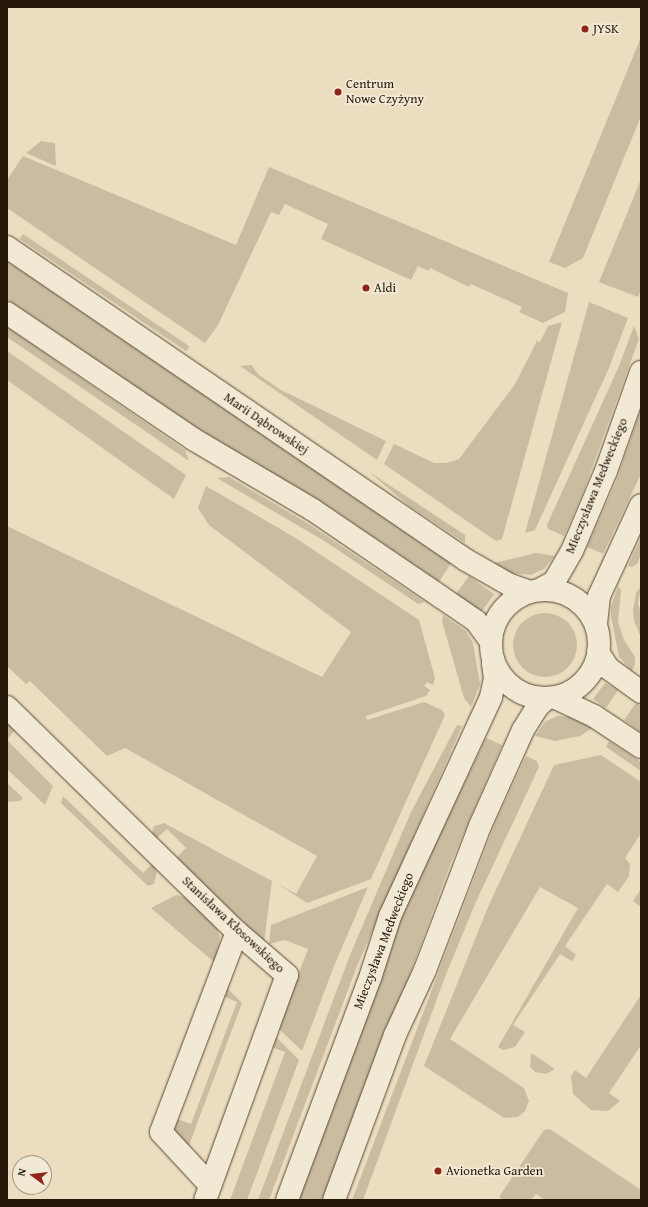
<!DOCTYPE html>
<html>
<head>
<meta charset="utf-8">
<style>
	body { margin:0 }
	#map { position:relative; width:648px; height:1207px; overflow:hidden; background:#ebddbf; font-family:"Gentium Book Plus",serif }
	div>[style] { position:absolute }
	.green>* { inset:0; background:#cabca0; transform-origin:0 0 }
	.round { border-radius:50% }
	.roads { filter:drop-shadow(0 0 1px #574936) drop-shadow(0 0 1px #574936) }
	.minor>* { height:22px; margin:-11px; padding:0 11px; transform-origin:11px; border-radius:11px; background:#f2e9d5 }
	.minor>.ring { margin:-11px; padding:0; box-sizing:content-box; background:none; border:22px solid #f2e9d5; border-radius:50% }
	.dots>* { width:11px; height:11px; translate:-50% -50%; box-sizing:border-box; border:2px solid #f2e9d5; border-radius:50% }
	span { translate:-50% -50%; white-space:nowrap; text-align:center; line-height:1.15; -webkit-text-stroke:3.5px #f2e9d5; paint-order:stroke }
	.poi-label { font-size:13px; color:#261808 }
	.left { translate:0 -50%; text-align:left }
	.street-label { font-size:13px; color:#261808 }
	.frame { position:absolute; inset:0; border:8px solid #261808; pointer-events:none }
	.north { position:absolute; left:12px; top:1155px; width:40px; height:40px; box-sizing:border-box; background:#f2e9d5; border:1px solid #a09583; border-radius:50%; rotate:285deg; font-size:11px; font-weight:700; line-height:16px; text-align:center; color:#261808 }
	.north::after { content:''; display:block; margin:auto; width:14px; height:18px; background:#8f2418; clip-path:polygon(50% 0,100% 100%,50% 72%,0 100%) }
</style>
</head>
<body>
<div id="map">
	<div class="green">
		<div style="clip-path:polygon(641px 37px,641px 116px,583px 258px,565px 268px,549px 262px)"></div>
		<div style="clip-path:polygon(41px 141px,55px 143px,56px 166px,26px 153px)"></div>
		<div style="clip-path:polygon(23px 156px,236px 245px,269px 167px,568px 293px,565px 312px,543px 323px,519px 312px,522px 307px,471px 284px,469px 287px,430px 268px,429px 271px,418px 266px,411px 280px,321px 239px,328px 224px,285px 204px,279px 215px,271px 212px,218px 325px,205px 343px,7px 208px,7px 180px)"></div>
		<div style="clip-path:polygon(641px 179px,641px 290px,638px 297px,599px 282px)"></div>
		<div style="left:23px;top:234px;width:201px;height:6px;rotate:34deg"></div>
		<div style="clip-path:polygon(7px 261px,451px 563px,439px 582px,334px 510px,213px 439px,7px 299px)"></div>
		<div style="clip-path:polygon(589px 302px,628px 318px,609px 368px,535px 530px,525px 533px)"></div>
		<div style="clip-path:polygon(562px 322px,502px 539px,496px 541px,384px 464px,394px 444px,434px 463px,447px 463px,459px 459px,515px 384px,537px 341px,540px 342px,548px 326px)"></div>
		<div style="clip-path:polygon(634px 326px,639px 339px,636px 347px,584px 490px,564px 536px,548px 529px,547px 525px,619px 366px)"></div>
		<div style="clip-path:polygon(7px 327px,185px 450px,189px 461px,7px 337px)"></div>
		<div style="clip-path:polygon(7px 351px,186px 475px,174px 499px,7px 380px)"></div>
		<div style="clip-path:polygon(251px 365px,259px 375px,281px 390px,386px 441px,377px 460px,240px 366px)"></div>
		<div style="clip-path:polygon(641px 409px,641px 474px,603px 554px,587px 547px,616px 482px)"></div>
		<div style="clip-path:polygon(368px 471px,465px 535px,465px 543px,408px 505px)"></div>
		<div style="clip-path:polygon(229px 477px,307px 523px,425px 602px,418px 604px,326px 542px,217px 478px)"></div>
		<div style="clip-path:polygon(206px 486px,294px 537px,419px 620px,435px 678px,433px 685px,427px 682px,424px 686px,430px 690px,426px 696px,366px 716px,367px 720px,424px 702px,442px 710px,445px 715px,371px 879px,307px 903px,276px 883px,296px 894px,317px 856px,125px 748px,107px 756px,30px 681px,26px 684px,7px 666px,7px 526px,322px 677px,351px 632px,209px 525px,198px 508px)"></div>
		<div style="clip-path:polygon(641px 537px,641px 554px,637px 564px,632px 567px,628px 566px)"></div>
		<div style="clip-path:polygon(536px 553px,555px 556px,544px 569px,531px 575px,511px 573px,494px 563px)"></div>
		<div style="left:469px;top:576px;width:31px;height:22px;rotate:36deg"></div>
		<div style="clip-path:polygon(618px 586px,621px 590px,618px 622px,624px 640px,635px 657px,635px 664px,632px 671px,619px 657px,611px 616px,611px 607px)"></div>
		<div style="clip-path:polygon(641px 586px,638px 604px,641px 613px,641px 637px,634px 621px,633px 610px,636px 593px)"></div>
		<div class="round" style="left:513px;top:613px;width:64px;height:64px"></div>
		<div style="clip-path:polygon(443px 615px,466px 631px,473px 643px,480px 684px,471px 707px,464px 698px,442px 621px)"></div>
		<div style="clip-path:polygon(605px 683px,618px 690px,606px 708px,593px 699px)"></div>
		<div style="clip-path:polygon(636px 703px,641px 706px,641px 732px,624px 720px)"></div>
		<div style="clip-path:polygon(557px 716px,573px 717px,592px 728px,580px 736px,555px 741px,535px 736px,545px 722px)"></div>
		<div style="clip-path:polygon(7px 721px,14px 731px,7px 740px)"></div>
		<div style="clip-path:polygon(457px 725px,462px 726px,357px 966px,269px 1200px,258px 1200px,350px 955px,411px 812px)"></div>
		<div style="clip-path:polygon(486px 738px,502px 745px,450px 865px,327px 1200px,294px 1200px,392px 939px,421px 873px)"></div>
		<div style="clip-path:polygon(7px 740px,53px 786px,45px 805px,7px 769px)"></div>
		<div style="clip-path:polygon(609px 741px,641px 762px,641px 771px,606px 747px)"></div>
		<div style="clip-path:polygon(601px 755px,641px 782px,641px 833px,625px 858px,630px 864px,629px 876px,618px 892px,607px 884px,565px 946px,576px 955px,572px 961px,560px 954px,513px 1025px,525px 1032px,515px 1047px,503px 1050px,498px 1047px,578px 908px,540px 887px,450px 1039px,524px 1088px,529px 1101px,525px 1111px,518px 1117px,504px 1118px,424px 1066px,488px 907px,554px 765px)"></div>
		<div style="clip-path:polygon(526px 756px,537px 761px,539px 767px,475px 904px,445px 977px,363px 1200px,352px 1200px,496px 821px)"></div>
		<div style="clip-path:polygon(7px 783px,23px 798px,20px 801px,7px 802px)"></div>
		<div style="clip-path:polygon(63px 796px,143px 873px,153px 863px,157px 872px,154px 884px,148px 886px,61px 803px)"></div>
		<div style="clip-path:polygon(164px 823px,272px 881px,264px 942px,176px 858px,186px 848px,167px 829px,156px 839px,152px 834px,154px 826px)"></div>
		<div style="clip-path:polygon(368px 887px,334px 966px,302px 1051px,278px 1028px,308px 949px,285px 940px,269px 944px,271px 925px)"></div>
		<div style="clip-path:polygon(641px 889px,641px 907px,633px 901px)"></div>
		<div style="clip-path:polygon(176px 895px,188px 898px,215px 924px,220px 937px,215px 963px,151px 908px)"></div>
		<div style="clip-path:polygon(226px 987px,242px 1003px,188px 1148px,176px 1134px,175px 1127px,177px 1119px,191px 1124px,237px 1002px,223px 996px)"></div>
		<div style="clip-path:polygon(641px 995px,641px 1045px,609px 1093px,620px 1101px,608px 1111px,591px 1110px,573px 1094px,571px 1076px,575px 1070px,586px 1078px)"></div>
		<div style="clip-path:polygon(275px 1036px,299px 1060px,247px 1200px,230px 1200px,285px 1052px,272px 1047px)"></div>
		<div style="clip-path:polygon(531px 1053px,555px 1069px,546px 1074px,535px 1072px,530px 1067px)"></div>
		<div style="clip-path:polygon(550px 1129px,641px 1190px,641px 1200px,545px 1200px,536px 1194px,531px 1200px,504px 1200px,499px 1197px,544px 1130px)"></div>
	</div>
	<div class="roads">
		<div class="minor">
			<div style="left:7px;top:247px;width:556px;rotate:34.29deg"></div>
			<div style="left:466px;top:560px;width:51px;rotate:29.6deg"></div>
			<div style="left:510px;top:585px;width:21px;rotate:19deg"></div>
			<div style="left:7px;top:313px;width:225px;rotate:34.1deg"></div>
			<div style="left:193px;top:439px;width:139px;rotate:30.6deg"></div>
			<div style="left:313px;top:510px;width:155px;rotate:34.2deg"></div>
			<div style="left:441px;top:597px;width:42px;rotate:34.4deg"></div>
			<div style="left:476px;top:621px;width:26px;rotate:54deg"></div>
			<div class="ring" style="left:491px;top:590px;width:86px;height:86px"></div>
			<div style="left:539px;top:590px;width:17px;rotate:-28deg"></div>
			<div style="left:554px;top:582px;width:36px;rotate:-60deg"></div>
			<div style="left:572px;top:551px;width:87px;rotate:-67deg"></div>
			<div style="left:606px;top:471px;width:105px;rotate:-70.5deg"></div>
			<div style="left:596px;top:624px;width:28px;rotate:-84deg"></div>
			<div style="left:599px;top:596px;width:100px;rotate:-65.2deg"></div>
			<div style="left:598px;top:652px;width:19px;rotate:58deg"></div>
			<div style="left:608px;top:668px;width:41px;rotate:36deg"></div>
			<div style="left:556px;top:698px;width:42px;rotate:25.3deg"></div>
			<div style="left:594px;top:716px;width:56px;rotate:33.4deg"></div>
			<div style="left:7px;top:707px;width:322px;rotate:44.4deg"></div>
			<div style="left:237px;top:932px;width:66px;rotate:40.7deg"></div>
			<div style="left:287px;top:975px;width:239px;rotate:110deg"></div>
			<div style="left:210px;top:1185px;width:72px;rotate:-132.8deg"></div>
			<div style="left:161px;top:1132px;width:214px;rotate:-69.2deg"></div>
			<div style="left:287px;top:1200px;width:240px;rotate:-69.5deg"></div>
			<div style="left:371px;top:975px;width:62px;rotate:-72.1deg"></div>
			<div style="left:390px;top:916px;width:241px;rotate:-65.2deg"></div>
			<div style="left:491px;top:697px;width:19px;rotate:-78deg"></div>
			<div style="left:495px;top:678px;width:15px;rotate:-98deg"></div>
			<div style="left:334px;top:1200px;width:176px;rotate:-69.7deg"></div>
			<div style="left:395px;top:1035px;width:72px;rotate:-65.2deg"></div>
			<div style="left:425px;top:970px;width:154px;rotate:-69.1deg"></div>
			<div style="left:480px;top:826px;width:105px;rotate:-65.9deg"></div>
			<div style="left:523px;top:730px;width:28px;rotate:-58deg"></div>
			<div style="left:538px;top:706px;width:12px;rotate:-42deg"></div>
		</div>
	</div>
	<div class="dots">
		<div style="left:585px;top:29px;background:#8f2418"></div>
		<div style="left:338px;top:92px;background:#8f2418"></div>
		<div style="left:366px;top:288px;background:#8f2418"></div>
		<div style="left:438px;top:1171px;background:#8f2418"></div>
	</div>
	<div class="poi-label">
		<span class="left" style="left:593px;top:29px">JYSK</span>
		<span class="left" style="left:346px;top:92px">Centrum<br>Nowe Czyżyny</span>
		<span class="left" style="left:374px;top:288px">Aldi</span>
		<span class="left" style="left:446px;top:1171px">Avionetka Garden</span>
	</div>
	<div class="street-label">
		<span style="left:266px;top:424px;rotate:34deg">Marii Dąbrowskiej</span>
		<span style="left:597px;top:486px;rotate:-68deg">Mieczysława Medweckiego</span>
		<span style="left:233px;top:925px;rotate:43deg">Stanisława Kłosowskiego</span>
		<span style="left:384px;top:941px;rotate:-69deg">Mieczysława Medweckiego</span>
	</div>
	<div class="frame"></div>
	<div class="north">N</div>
</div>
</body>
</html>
